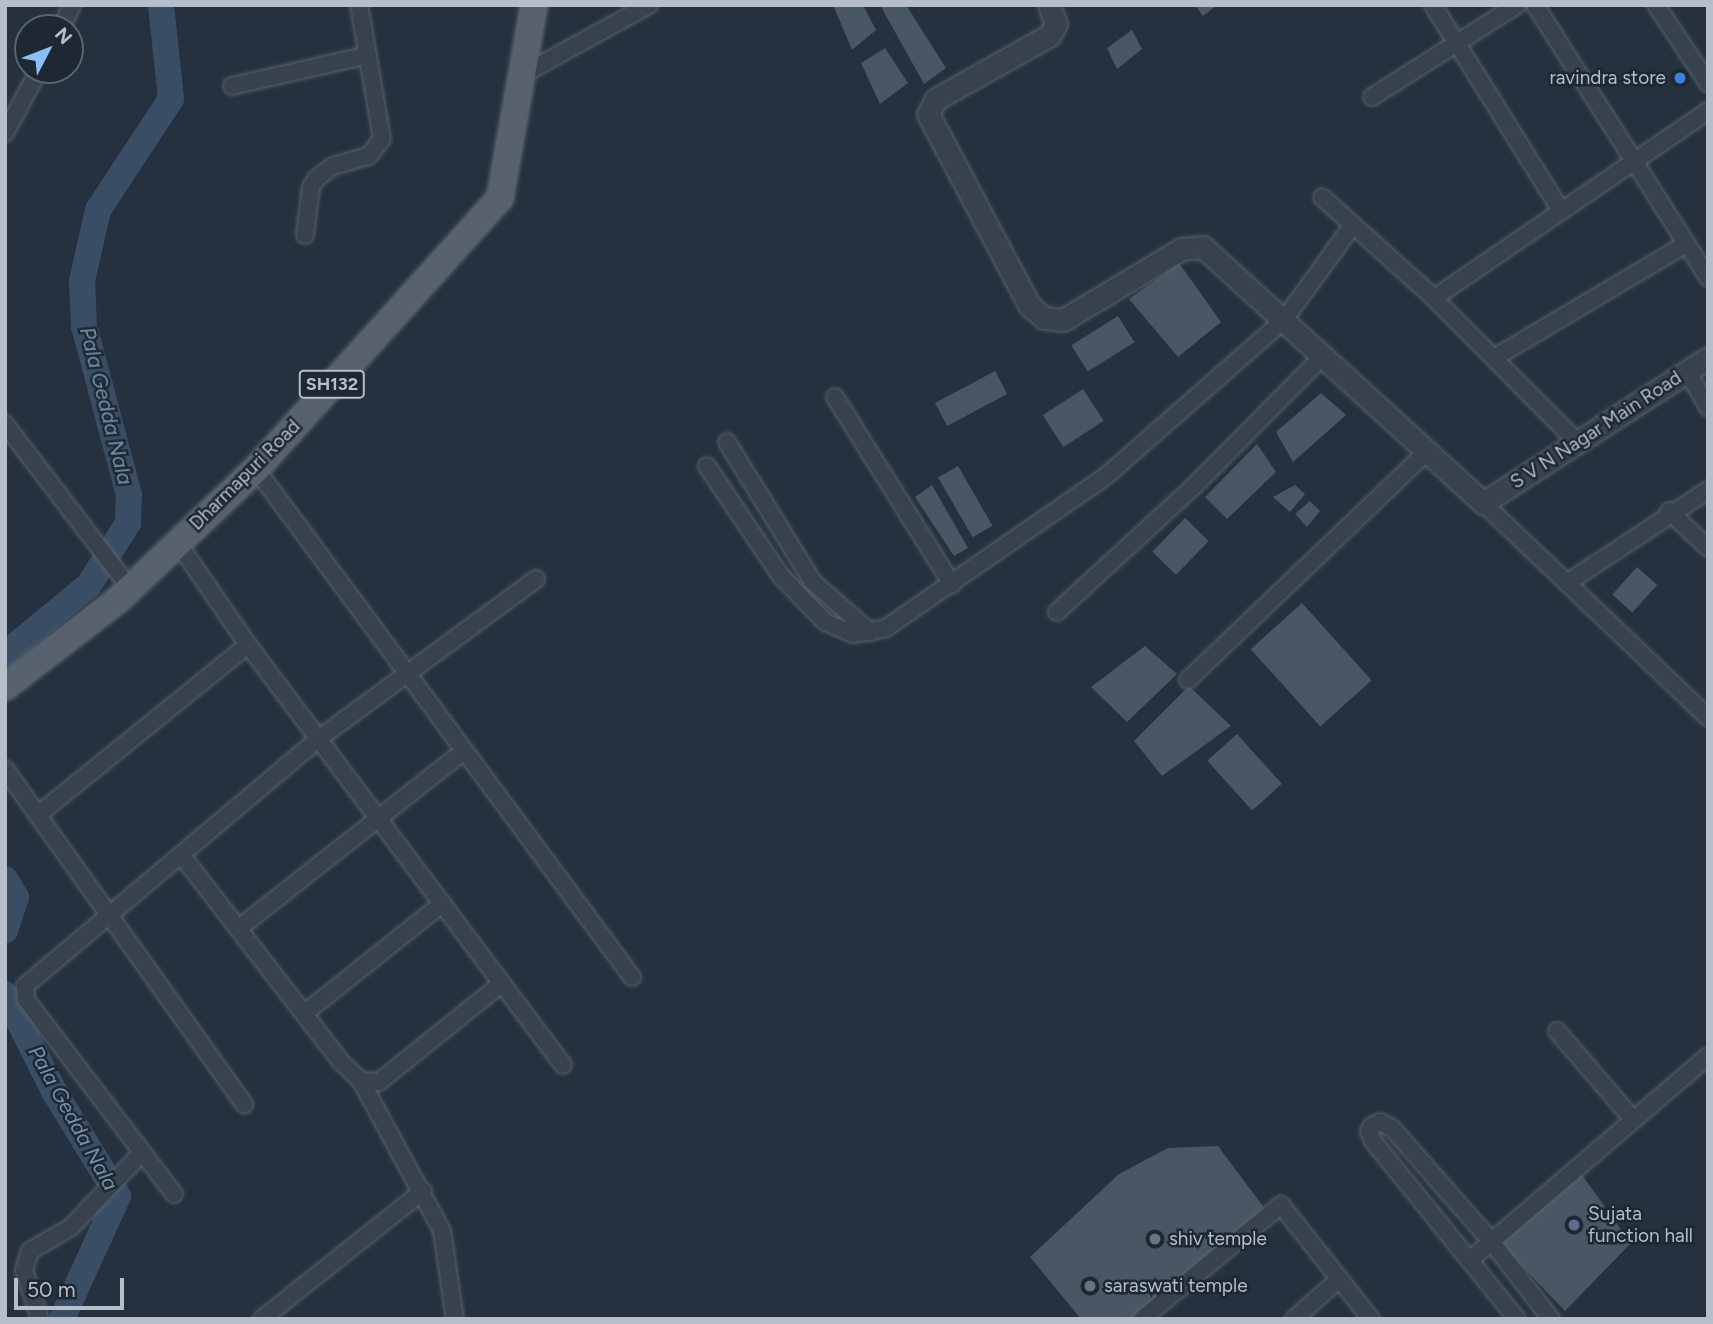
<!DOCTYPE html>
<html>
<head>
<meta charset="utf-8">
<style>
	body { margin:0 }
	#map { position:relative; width:1713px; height:1324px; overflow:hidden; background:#25313e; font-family:Figtree,sans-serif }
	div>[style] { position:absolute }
	.river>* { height:26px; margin:-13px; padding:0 13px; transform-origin:13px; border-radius:13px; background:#394e65 }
	.building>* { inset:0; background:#495764; transform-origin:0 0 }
	.roads { filter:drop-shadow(0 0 2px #57616c) drop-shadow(0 0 2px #57616c) }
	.minor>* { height:16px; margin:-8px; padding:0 8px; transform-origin:8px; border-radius:8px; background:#39434e }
	.tertiary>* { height:21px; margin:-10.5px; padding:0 10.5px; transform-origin:10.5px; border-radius:10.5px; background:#39434e }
	.primary>* { height:26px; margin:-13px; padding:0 13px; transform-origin:13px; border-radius:13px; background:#57626e }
	.dots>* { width:19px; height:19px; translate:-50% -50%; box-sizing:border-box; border:4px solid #1d2833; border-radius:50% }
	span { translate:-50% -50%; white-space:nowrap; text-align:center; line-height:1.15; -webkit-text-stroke:5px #1d2833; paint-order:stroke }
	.shield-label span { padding:2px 5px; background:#1d2833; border:2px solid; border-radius:5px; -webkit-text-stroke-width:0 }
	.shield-label { font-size:18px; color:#b5bec9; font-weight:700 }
	.poi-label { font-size:19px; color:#b5bec9 }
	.right { translate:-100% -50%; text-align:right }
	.left { translate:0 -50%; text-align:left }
	.street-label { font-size:19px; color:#b5bec9 }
	.water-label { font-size:21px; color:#7591ac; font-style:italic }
	.frame { position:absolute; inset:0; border:7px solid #b5bec9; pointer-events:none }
	.north { position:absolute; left:14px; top:14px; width:70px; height:70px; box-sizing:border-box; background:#1d2833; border:2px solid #5a646f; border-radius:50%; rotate:48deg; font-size:19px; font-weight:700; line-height:28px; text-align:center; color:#b5bec9 }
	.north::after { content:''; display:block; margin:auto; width:24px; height:32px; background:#8cbdf7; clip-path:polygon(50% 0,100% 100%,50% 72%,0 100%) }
	.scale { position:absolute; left:14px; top:1278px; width:110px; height:32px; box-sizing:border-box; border:4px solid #b5bec9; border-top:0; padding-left:9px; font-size:21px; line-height:24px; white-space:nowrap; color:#b5bec9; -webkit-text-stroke:5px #1d2833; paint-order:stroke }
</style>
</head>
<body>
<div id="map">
	<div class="river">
		<div style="left:5px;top:654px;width:109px;rotate:-39.4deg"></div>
		<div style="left:89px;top:585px;width:73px;rotate:-57.8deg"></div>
		<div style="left:128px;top:523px;width:28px;rotate:-88deg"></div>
		<div style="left:129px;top:495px;width:175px;rotate:-104.9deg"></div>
		<div style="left:84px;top:326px;width:45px;rotate:-92.5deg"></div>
		<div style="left:82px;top:281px;width:73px;rotate:-77.3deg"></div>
		<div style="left:98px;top:210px;width:133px;rotate:-56.7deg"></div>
		<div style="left:171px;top:99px;width:95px;rotate:-96.1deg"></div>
		<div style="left:5px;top:879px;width:21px;rotate:59deg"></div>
		<div style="left:16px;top:897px;width:35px;rotate:108deg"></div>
		<div style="left:5px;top:994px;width:111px;rotate:63.2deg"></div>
		<div style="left:55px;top:1093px;width:121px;rotate:58.5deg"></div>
		<div style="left:118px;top:1196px;width:135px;rotate:114.5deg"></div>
	</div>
	<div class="building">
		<div style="clip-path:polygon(833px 5px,863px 5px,876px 30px,852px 50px)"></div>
		<div style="clip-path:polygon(880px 5px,906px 5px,946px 68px,924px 84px)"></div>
		<div style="clip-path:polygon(1195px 5px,1217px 5px,1203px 16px)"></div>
		<div style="clip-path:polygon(1132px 30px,1142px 49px,1117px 69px,1107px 48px)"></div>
		<div style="clip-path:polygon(885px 48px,908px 83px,880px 104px,861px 63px)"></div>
		<div style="clip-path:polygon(1179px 263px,1221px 322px,1178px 357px,1129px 299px)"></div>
		<div style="left:1118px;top:316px;width:31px;height:55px;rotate:58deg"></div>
		<div style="left:995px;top:371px;width:26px;height:68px;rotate:62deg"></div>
		<div style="left:1083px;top:389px;width:38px;height:48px;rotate:57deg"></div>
		<div style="clip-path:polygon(1321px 393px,1346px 415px,1293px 462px,1276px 432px)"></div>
		<div style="clip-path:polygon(1257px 444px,1276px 472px,1227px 519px,1205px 497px)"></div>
		<div style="left:958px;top:466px;width:69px;height:23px;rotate:60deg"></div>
		<div style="clip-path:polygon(932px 485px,968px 548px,954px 556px,915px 497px)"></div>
		<div style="clip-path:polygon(1295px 485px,1305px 494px,1290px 512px,1273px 497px)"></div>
		<div style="clip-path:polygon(1310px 501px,1320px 511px,1307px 527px,1295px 514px)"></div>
		<div style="left:1185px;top:518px;width:33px;height:47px;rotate:44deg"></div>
		<div style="left:1637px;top:567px;width:27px;height:37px;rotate:42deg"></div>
		<div style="left:1302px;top:603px;width:104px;height:69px;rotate:48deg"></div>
		<div style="clip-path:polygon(1145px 646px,1177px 674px,1127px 722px,1091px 687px)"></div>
		<div style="clip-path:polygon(1189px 686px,1231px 726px,1162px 776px,1134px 741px)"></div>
		<div style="left:1237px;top:734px;width:67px;height:40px;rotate:48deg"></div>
		<div style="clip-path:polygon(1218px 1146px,1265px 1209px,1130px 1319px,1081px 1319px,1030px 1257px,1119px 1174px,1168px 1148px)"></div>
		<div style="clip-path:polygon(1579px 1171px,1631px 1243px,1565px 1311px,1498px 1241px)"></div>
	</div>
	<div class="roads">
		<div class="minor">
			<div style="left:1433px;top:5px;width:240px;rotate:58.1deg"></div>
			<div style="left:1535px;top:5px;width:323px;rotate:57.6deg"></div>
			<div style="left:1656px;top:5px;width:94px;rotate:56.3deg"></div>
			<div style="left:61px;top:28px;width:25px;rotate:-64deg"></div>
			<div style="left:522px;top:75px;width:145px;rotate:-28.9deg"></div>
			<div style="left:232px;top:86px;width:139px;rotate:-12.8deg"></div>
			<div style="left:1372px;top:97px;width:172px;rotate:-32.4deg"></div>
			<div style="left:5px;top:133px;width:72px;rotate:-61.6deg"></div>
			<div style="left:1322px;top:197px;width:151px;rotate:42deg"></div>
			<div style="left:1434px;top:298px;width:203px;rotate:45.2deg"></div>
			<div style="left:305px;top:235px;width:48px;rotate:-82.9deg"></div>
			<div style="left:311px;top:187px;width:11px;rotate:-56deg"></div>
			<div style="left:317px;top:178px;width:20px;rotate:-37deg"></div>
			<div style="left:333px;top:166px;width:37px;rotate:-16deg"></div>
			<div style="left:369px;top:156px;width:21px;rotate:-53deg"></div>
			<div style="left:382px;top:139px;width:136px;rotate:-99.7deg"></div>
			<div style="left:1434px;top:298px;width:332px;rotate:-34.3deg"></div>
			<div style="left:1494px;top:358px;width:223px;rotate:-30.7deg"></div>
			<div style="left:1687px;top:371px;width:42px;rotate:59.7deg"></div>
			<div style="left:835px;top:397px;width:221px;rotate:58deg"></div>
			<div style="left:5px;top:424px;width:206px;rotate:52.7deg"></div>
			<div style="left:727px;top:442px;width:164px;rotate:58.4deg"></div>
			<div style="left:813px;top:582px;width:76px;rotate:41.3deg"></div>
			<div style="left:707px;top:466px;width:133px;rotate:56.1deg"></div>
			<div style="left:781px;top:576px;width:64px;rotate:46.3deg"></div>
			<div style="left:825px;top:622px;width:30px;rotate:23deg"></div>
			<div style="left:853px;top:634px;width:34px;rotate:-10deg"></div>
			<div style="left:886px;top:628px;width:266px;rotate:-34.6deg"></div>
			<div style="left:1105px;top:477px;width:238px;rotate:-41.3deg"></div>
			<div style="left:1284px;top:320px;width:116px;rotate:-54.1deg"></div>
			<div style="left:256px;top:469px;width:632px;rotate:53.49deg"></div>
			<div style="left:1483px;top:503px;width:311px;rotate:43.6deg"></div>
			<div style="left:1669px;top:511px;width:54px;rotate:43.5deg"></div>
			<div style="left:178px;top:543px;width:124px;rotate:55.5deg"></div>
			<div style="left:248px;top:645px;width:525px;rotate:53.13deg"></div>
			<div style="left:1567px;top:583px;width:169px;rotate:-33.4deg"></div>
			<div style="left:1057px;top:612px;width:188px;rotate:-42.6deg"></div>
			<div style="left:1195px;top:485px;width:183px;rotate:-45.2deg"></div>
			<div style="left:1188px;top:680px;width:330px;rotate:-43.7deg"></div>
			<div style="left:5px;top:769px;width:412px;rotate:54.5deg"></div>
			<div style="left:39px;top:814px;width:269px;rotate:-39deg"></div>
			<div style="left:182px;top:856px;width:262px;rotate:52.3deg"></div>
			<div style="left:342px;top:1063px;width:26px;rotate:43deg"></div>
			<div style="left:361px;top:1081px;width:18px;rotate:3deg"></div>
			<div style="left:379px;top:1082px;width:158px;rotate:-38.8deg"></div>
			<div style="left:239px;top:928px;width:286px;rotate:-38.2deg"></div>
			<div style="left:305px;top:1013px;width:176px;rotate:-38.6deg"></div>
			<div style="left:1557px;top:1031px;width:113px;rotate:49.3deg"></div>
			<div style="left:361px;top:1081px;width:170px;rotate:61.6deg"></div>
			<div style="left:442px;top:1231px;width:89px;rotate:81.6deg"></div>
			<div style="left:174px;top:1194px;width:244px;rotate:-127.3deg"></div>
			<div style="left:26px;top:1000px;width:14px;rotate:-94deg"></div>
			<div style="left:25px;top:986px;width:387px;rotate:-40.1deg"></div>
			<div style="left:321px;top:737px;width:267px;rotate:-36.3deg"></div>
			<div style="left:1470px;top:1260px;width:313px;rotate:-40.6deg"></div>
			<div style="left:40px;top:1319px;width:52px;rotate:-108.1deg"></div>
			<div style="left:24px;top:1270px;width:20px;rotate:-72deg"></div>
			<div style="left:30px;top:1251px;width:48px;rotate:-30.3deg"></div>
			<div style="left:71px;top:1227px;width:103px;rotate:-46.2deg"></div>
			<div style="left:262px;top:1319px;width:206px;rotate:-38.5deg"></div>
			<div style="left:1142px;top:1319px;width:180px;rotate:-39.4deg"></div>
			<div style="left:1281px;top:1205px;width:145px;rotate:51.7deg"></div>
			<div style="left:1294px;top:1319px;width:60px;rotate:-41.6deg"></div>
			<div style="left:1517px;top:1319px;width:229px;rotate:-129deg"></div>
			<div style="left:1373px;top:1141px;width:11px;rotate:-112deg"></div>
			<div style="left:1369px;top:1131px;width:6px;rotate:-59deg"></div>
			<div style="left:1372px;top:1126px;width:9px;rotate:-27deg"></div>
			<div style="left:1380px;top:1122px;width:13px;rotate:27deg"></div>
			<div style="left:1392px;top:1128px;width:150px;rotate:48.8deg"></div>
			<div style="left:1491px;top:1241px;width:98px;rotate:52.4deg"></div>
		</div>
		<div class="tertiary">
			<div style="left:1049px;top:5px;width:20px;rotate:70deg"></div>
			<div style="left:1056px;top:24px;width:13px;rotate:119deg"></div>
			<div style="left:1050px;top:35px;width:131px;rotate:150.7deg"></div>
			<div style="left:936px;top:99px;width:17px;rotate:118deg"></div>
			<div style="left:928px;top:114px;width:216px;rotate:62.1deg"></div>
			<div style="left:1029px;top:305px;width:20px;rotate:41deg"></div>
			<div style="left:1044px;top:318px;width:19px;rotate:6deg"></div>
			<div style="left:1063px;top:320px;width:138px;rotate:-31deg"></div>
			<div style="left:1181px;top:249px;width:22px;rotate:-5deg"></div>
			<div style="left:1203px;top:247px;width:379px;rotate:42.4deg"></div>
			<div style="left:1483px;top:503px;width:268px;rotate:-32.8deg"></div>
		</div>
		<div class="primary">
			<div style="left:5px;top:687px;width:143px;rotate:-37.6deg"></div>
			<div style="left:118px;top:600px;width:190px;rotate:-43.5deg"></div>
			<div style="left:256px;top:469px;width:365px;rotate:-48deg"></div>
			<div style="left:500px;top:198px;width:196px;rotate:-80deg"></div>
		</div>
	</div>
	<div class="dots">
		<div style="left:1680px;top:78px;background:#3f7fe0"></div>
		<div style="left:1574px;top:1225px;background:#5c6f8a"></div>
		<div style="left:1155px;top:1239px;background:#6b7280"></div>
		<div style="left:1090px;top:1286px;background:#6b7280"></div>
	</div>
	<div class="shield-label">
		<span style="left:332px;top:384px">SH132</span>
	</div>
	<div class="poi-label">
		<span class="right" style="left:1666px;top:78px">ravindra store</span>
		<span class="left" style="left:1588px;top:1225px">Sujata<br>function hall</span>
		<span class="left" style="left:1169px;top:1239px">shiv temple</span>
		<span class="left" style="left:1104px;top:1286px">saraswati temple</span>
	</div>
	<div class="street-label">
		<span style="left:1596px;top:430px;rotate:-33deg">S V N Nagar Main Road</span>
		<span style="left:245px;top:475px;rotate:-45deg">Dharmapuri Road</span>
	</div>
	<div class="water-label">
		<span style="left:106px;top:406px;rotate:76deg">Pala Gedda Nala</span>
		<span style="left:73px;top:1118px;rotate:61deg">Pala Gedda Nala</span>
	</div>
	<div class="frame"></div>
	<div class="north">N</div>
	<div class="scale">50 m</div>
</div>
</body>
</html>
